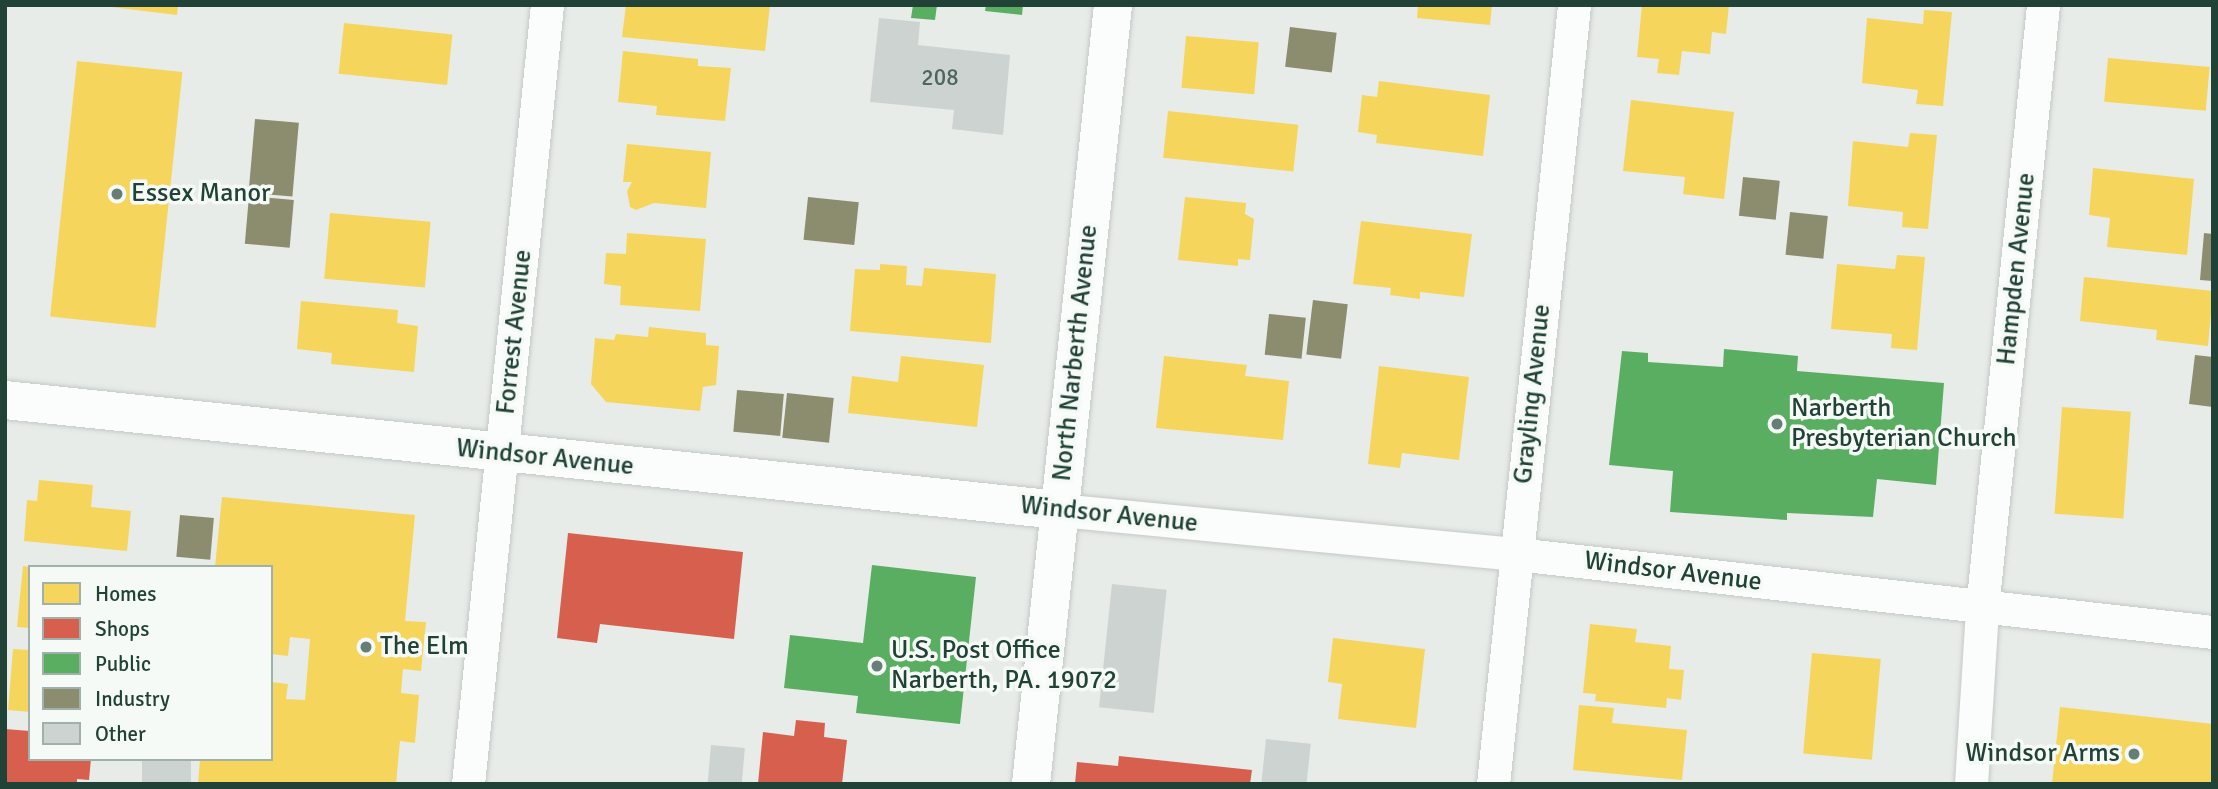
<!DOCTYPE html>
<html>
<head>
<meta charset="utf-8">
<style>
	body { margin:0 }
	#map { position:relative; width:2218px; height:789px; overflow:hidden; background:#e7ece9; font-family:Signika,sans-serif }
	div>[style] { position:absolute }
	.homes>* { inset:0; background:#f6d55c; transform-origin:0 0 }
	.shops>* { inset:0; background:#d6604d }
	.public>* { inset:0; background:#5aae61 }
	.industry>* { inset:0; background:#8c8c6e; transform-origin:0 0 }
	.building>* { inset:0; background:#cdd3d1; transform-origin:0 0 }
	.roads { filter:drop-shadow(0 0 2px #c4c9c6) drop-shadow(0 0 2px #c4c9c6) }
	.minor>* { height:33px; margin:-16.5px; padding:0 16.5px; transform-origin:16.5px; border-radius:16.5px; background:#fbfcfc }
	.tertiary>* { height:38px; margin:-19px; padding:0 19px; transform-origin:19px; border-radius:19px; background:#fbfcfc }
	.dots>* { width:19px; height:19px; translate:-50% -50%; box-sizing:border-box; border:4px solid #f5faf7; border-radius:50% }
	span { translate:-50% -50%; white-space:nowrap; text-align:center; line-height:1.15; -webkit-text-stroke:7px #f5faf7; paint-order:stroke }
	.number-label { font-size:23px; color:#4d675e }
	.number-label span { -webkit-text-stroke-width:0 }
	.poi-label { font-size:26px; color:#214237 }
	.left { translate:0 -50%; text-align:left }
	.right { translate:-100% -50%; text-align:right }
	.street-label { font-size:26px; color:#214237 }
	.frame { position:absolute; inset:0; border:7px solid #214237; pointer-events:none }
	.legend { position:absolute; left:28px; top:565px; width:245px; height:196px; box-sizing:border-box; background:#f5faf7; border:2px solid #a0b0aa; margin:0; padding:9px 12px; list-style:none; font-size:21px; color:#214237 }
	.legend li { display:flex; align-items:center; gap:14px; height:35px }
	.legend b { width:35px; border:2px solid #a0b0aa }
</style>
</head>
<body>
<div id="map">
	<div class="homes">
		<div style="clip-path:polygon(95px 5px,178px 5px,177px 15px)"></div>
		<div style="clip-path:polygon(626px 5px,770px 5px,765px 51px,622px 37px)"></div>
		<div style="clip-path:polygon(1418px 5px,1492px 5px,1490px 25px,1417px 18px)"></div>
		<div style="clip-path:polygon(1642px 5px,1729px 5px,1726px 34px,1712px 32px,1710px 54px,1682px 51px,1679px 75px,1657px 73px,1659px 59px,1637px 57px)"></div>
		<div style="clip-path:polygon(1924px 10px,1952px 12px,1943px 106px,1916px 104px,1918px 90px,1862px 83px,1867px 18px,1923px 24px)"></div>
		<div style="left:344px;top:23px;width:109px;height:51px;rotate:6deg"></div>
		<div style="left:1186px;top:36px;width:73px;height:52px;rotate:5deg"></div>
		<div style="clip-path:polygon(623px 51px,698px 59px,698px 66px,731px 68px,725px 121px,656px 115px,657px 106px,618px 102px)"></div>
		<div style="left:2108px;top:58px;width:102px;height:44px;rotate:5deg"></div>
		<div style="left:77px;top:61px;width:106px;height:257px;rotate:6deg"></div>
		<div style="clip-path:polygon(1379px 81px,1490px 95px,1483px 156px,1376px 143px,1377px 135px,1358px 132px,1362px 95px,1377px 97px)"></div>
		<div style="clip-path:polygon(1631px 100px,1734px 112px,1724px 199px,1683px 194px,1685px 177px,1623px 171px)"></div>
		<div style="left:1168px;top:111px;width:131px;height:47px;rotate:6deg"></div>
		<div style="clip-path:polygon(1910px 133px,1937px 135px,1928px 229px,1902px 227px,1903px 212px,1848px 206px,1853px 141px,1908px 147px)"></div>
		<div style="clip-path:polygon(627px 144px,711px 152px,706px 208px,654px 203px,636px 210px,630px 207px,627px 191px,632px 182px,623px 182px)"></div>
		<div style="clip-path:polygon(2093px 168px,2194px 179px,2187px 255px,2107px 247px,2110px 218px,2089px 215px)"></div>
		<div style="clip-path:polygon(1185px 197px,1246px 203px,1245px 214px,1254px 219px,1250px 260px,1238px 259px,1238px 266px,1178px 260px)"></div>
		<div style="left:330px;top:213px;width:101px;height:66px;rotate:5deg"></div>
		<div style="clip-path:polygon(1361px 221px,1472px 234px,1464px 297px,1420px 292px,1420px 299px,1390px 295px,1391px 288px,1353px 284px)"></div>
		<div style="clip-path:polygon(627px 233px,706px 239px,700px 311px,620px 305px,621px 286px,604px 284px,606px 253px,626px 254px)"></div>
		<div style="clip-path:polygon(1897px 255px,1925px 257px,1917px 350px,1891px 348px,1892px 334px,1831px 329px,1837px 264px,1895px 269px)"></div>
		<div style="clip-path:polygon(880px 264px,907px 266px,906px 285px,922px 286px,924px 268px,996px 274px,991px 343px,850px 331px,855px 269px,880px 270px)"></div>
		<div style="clip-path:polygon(2084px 277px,2213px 291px,2208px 346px,2156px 340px,2157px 330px,2080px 321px)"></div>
		<div style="clip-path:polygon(301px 301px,398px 310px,397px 323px,418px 326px,414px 372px,331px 364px,332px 353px,297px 349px)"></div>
		<div style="clip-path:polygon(649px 327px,706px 333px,706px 345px,719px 346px,716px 385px,703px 387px,700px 411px,606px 402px,591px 384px,595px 338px,614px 340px,616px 334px,648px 337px)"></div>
		<div style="clip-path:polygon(901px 356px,984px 365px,977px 427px,848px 413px,852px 376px,898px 382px)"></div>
		<div style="clip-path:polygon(1164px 356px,1247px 365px,1245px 376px,1289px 381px,1283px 440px,1156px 428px)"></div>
		<div style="clip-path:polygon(1379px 366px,1469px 377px,1459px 460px,1402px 453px,1400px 468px,1368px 464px)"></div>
		<div style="left:2062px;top:407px;width:69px;height:107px;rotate:4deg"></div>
		<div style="clip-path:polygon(39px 480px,93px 485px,91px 507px,131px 511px,127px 551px,24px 541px,27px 500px,37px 501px)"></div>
		<div style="clip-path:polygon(222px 497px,415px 515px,405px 621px,426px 622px,421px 671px,403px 669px,401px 693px,419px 695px,415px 743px,400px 741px,396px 784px,198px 784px,200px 759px,271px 759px,271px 682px,288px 684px,286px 699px,305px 700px,310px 639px,290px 637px,288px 656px,271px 654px,271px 567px,215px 567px)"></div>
		<div style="clip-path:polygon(23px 566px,30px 567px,30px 628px,17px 627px)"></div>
		<div style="clip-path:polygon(1590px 624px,1637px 629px,1635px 642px,1671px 646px,1669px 669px,1684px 670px,1681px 700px,1667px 698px,1666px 708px,1595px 701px,1596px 694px,1583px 693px)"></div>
		<div style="clip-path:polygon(1333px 638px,1425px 649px,1416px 728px,1338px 719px,1342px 684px,1328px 682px)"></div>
		<div style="clip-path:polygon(13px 649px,30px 650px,30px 712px,8px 710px)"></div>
		<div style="left:1812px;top:653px;width:69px;height:101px;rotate:5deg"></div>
		<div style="clip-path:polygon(1579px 705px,1614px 708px,1612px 723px,1687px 730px,1682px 780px,1573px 770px)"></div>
		<div style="clip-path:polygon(2060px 707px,2213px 724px,2213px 784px,2052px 784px)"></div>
	</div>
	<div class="shops">
		<div style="clip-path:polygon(568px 533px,743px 552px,734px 639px,600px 624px,597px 643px,557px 638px)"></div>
		<div style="clip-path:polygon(796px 720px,825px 723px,824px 737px,847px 740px,842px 784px,758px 784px,763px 732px,794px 736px)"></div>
		<div style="clip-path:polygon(5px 729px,30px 731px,30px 759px,91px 759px,89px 780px,77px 779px,77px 784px,5px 784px)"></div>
		<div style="clip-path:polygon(1119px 756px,1252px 770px,1250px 784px,1075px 784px,1077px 762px,1118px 766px)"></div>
	</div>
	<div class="public">
		<div style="clip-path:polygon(913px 5px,937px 5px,935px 20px,911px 18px)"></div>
		<div style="clip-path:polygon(986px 5px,1023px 5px,1022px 15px,985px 11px)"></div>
		<div style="clip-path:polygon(1724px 349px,1798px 356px,1797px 371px,1944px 383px,1936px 485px,1877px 479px,1873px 517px,1787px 513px,1787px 520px,1670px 512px,1673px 471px,1609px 465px,1622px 351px,1648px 353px,1648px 362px,1723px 367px)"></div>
		<div style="clip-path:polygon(872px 565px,976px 577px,960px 724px,856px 713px,858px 696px,784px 688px,790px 635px,863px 643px)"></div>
	</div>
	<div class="industry">
		<div style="left:1290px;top:27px;width:47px;height:40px;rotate:7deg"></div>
		<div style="left:255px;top:119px;width:44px;height:74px;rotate:5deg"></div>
		<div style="left:1743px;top:177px;width:37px;height:39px;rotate:6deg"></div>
		<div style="left:249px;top:196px;width:45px;height:48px;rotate:5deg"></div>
		<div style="left:808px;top:197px;width:51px;height:43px;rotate:6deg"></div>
		<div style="left:1790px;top:212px;width:38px;height:43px;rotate:6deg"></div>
		<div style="clip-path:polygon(2204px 233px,2213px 234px,2213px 281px,2200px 280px)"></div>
		<div style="left:1313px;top:300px;width:35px;height:55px;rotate:7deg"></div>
		<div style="left:1269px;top:314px;width:37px;height:41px;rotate:6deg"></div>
		<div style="clip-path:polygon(2195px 355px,2213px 357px,2213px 407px,2189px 404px)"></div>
		<div style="left:737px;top:390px;width:47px;height:42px;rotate:5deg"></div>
		<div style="left:787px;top:393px;width:47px;height:45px;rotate:6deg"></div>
		<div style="left:180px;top:515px;width:34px;height:42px;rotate:5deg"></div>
	</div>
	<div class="building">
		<div style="clip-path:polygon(879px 18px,920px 22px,918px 45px,1010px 55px,1003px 135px,952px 129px,954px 110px,870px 102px)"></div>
		<div style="left:1112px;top:584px;width:55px;height:124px;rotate:6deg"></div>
		<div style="left:1266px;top:739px;width:45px;height:45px;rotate:6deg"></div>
		<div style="left:711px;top:745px;width:34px;height:39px;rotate:5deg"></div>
		<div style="left:142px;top:759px;width:49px;height:25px"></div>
	</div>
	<div class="roads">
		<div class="minor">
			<div style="left:1059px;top:510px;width:459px;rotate:5.5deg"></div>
			<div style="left:1516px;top:554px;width:701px;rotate:6.39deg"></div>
			<div style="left:468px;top:784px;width:783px;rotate:-84.21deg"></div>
			<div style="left:1493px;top:784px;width:783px;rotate:-84.06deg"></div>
			<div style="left:1971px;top:784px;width:175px;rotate:-86.4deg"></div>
			<div style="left:1982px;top:609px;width:607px;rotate:-84.23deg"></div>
		</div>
		<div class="tertiary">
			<div style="left:5px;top:400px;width:1060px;rotate:5.96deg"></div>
			<div style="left:1031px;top:784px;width:783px;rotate:-83.99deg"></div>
		</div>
	</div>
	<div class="dots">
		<div style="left:117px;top:194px;background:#667e75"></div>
		<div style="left:1777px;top:424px;background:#667e75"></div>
		<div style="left:366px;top:647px;background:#667e75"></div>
		<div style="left:877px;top:666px;background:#667e75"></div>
		<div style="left:2134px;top:754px;background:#667e75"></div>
	</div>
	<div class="number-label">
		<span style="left:940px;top:78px">208</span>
	</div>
	<div class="poi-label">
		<span class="left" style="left:131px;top:194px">Essex Manor</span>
		<span class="left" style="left:1791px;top:424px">Narberth<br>Presbyterian Church</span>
		<span class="left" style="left:380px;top:647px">The Elm</span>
		<span class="left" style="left:891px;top:666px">U.S. Post Office<br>Narberth, PA. 19072</span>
		<span class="right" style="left:2120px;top:754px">Windsor Arms</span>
	</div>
	<div class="street-label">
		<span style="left:2017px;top:269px;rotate:-84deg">Hampden Avenue</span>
		<span style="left:515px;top:332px;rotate:-84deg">Forrest Avenue</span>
		<span style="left:1076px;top:353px;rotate:-84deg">North Narberth Avenue</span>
		<span style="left:1533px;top:394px;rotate:-84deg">Grayling Avenue</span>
		<span style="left:545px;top:458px;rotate:6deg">Windsor Avenue</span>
		<span style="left:1109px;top:515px;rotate:6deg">Windsor Avenue</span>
		<span style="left:1673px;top:572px;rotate:7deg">Windsor Avenue</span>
	</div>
	<div class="frame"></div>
	<ul class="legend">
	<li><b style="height:19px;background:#f6d55c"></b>Homes</li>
	<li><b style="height:19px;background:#d6604d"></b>Shops</li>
	<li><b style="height:19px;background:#5aae61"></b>Public</li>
	<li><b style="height:19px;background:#8c8c6e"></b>Industry</li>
	<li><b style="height:19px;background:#cdd3d1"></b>Other</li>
	</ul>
</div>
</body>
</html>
